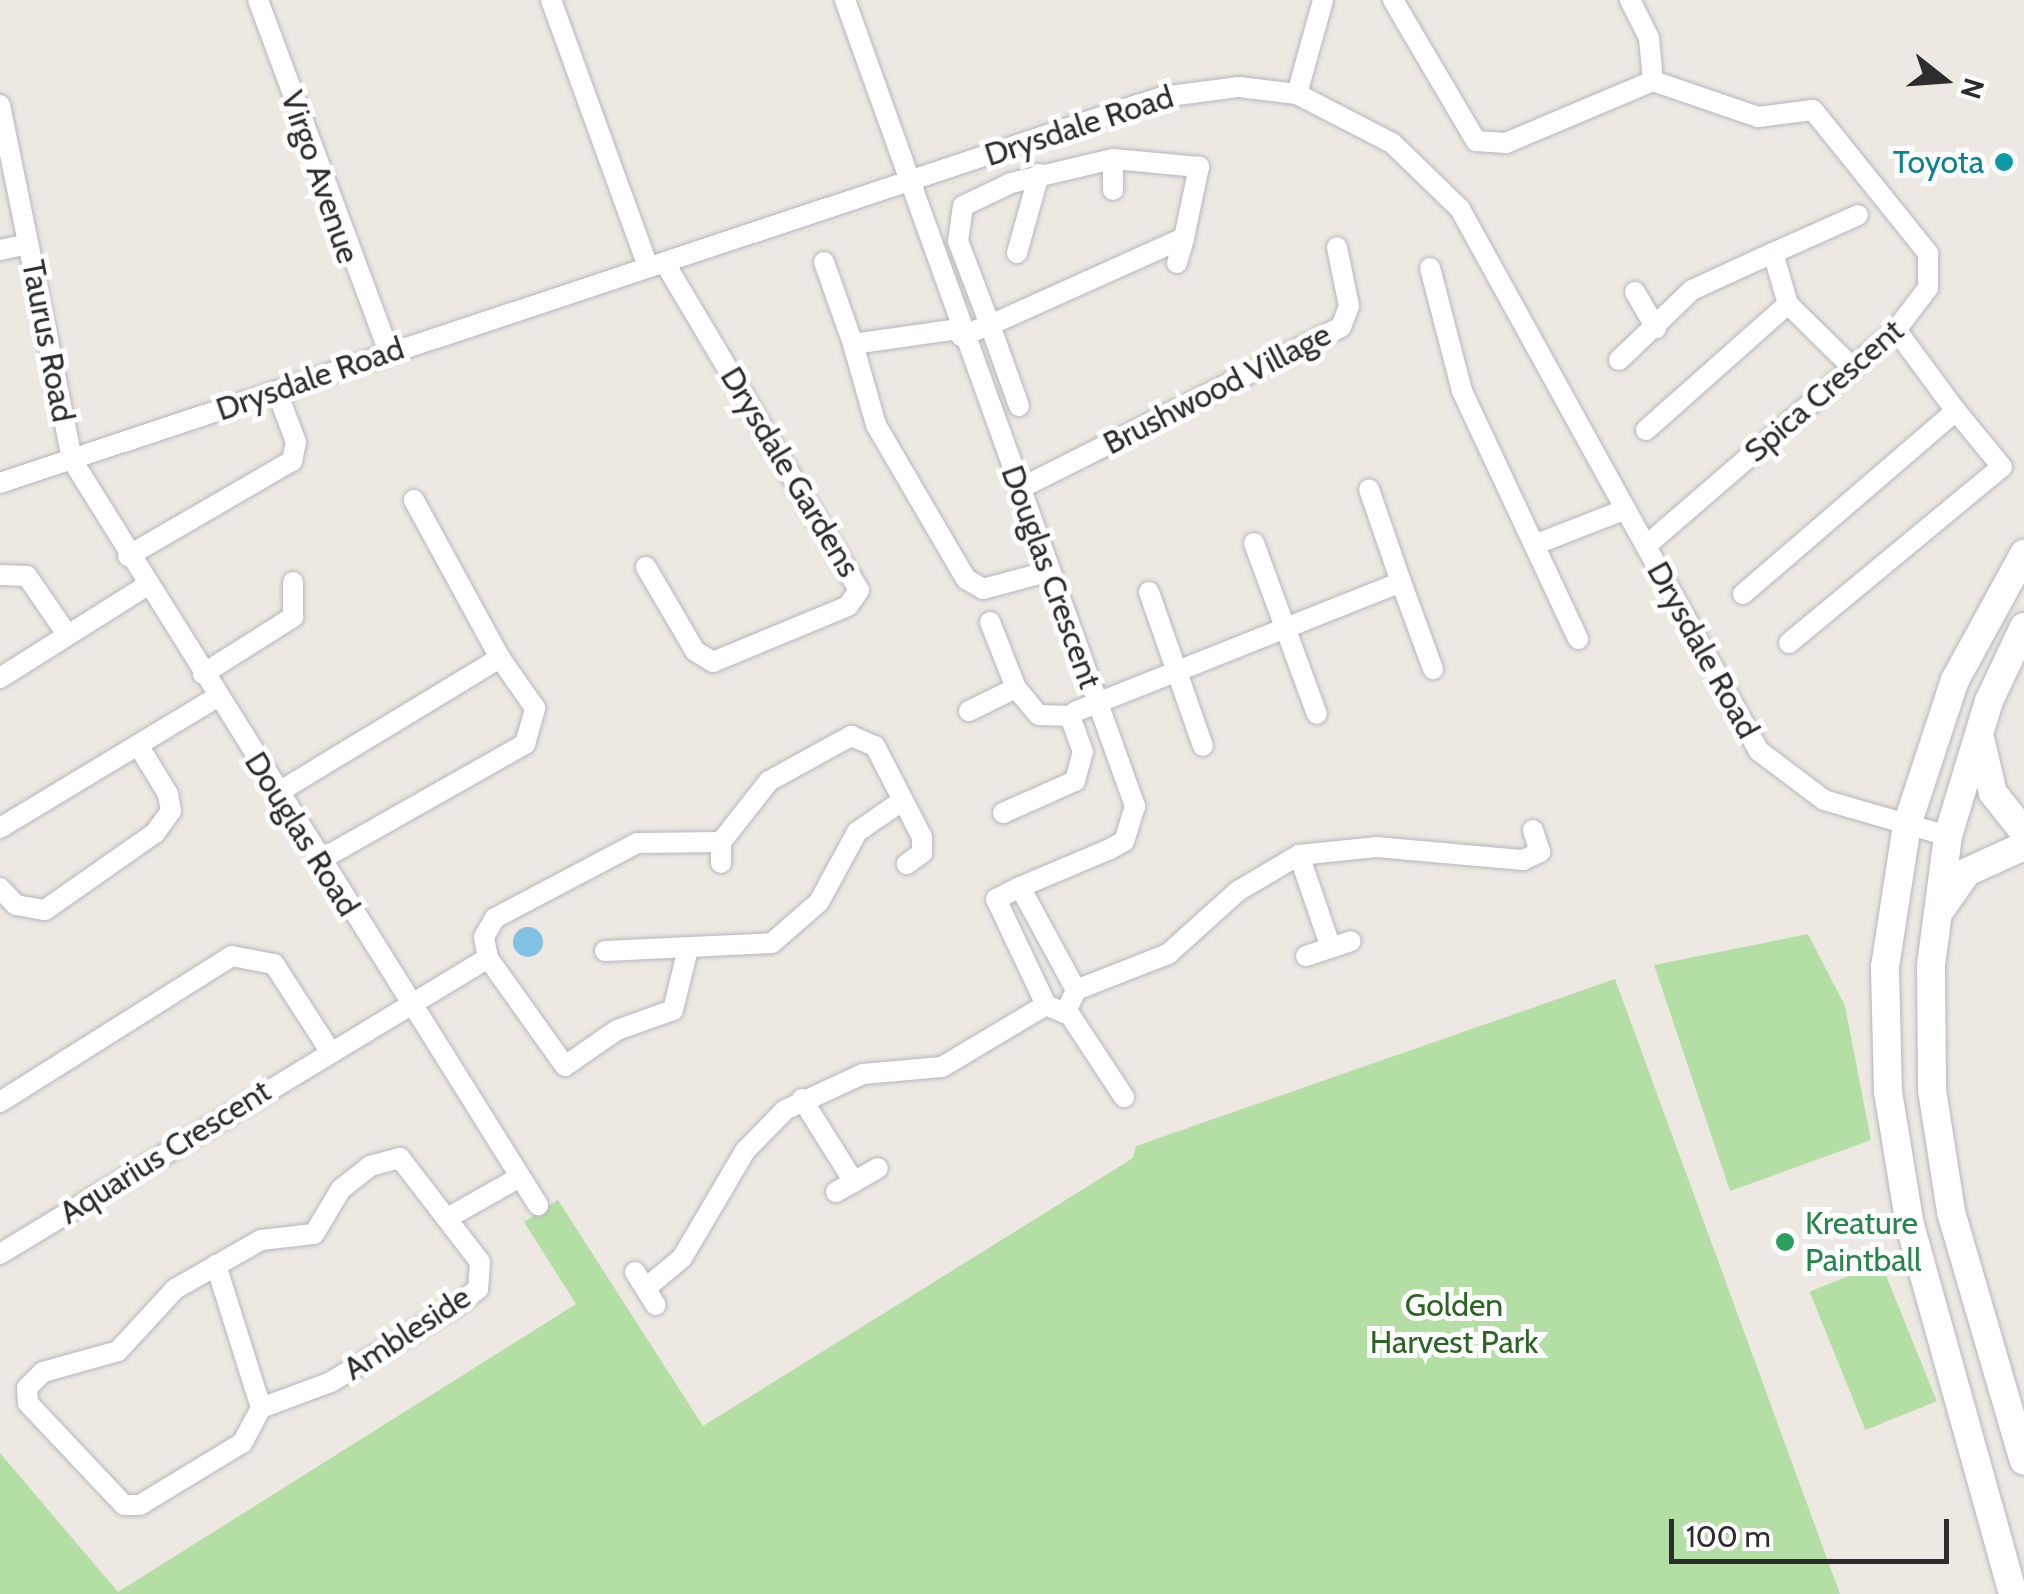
<!DOCTYPE html>
<html>
<head>
<meta charset="utf-8">
<style>
	body { margin:0 }
	#map { position:relative; width:2024px; height:1594px; overflow:hidden; background:#ede9e2; font-family:Cabin,sans-serif }
	div>[style] { position:absolute }
	.green>* { inset:0; background:#b3dea4; transform-origin:0 0 }
	.water>* { inset:0; background:#80c1e4 }
	.round { border-radius:50% }
	.roads { filter:drop-shadow(0 0 2px #b5b6bf) drop-shadow(0 0 2px #b5b6bf) }
	.street>* { height:20px; margin:-10px; padding:0 10px; transform-origin:10px; border-radius:10px; background:#fff }
	.secondary>* { height:28px; margin:-14px; padding:0 14px; transform-origin:14px; border-radius:14px; background:#fff }
	.dots>* { width:28px; height:28px; translate:-50% -50%; box-sizing:border-box; border:5px solid #fff; border-radius:50% }
	span { translate:-50% -50%; white-space:nowrap; text-align:center; line-height:1.15; -webkit-text-stroke:10px #fff; paint-order:stroke }
	.street-label { font-size:32px; color:#2d2d2d }
	.culture-label { font-size:32px; color:#0d838f }
	.right { translate:-100% -50%; text-align:right }
	.leisure-label { font-size:32px; color:#27864d }
	.left { translate:0 -50%; text-align:left }
	.park-label { font-size:32px; color:#2b6523 }
	.north { position:absolute; left:1894px; top:30px; width:100px; height:100px; -webkit-text-stroke:8px #fff; paint-order:stroke; rotate:107deg; font-size:28px; font-weight:700; line-height:40px; text-align:center; color:#2d2d2d }
	.north::after { content:''; display:block; margin:auto; width:35px; height:45px; background:#2d2d2d; clip-path:polygon(50% 0,100% 100%,50% 72%,0 100%) }
	.scale { position:absolute; left:1669px; top:1519px; width:280px; height:45px; box-sizing:border-box; border:5px solid #2d2d2d; border-top:0; padding-left:12px; font-size:30px; line-height:35px; white-space:nowrap; color:#2d2d2d; -webkit-text-stroke:8px #fff; paint-order:stroke }
</style>
</head>
<body>
<div id="map">
	<div class="green">
		<div style="clip-path:polygon(1808px 934px,1845px 1006px,1871px 1140px,1730px 1191px,1654px 965px)"></div>
		<div style="clip-path:polygon(1615px 979px,1840px 1594px,0 1594px,0 1453px,118px 1592px,576px 1304px,524px 1222px,558px 1200px,703px 1426px,1133px 1158px,1136px 1146px)"></div>
		<div style="left:1881px;top:1263px;width:149px;height:77px;rotate:68deg"></div>
	</div>
	<div class="water">
		<div class="round" style="left:513px;top:927px;width:30px;height:30px"></div>
	</div>
	<div class="roads">
		<div class="street">
			<div style="left:258px;top:0;width:376px;rotate:69.6deg"></div>
			<div style="left:551px;top:0;width:284px;rotate:70deg"></div>
			<div style="left:845px;top:0;width:857px;rotate:70.21deg"></div>
			<div style="left:1135px;top:806px;width:37px;rotate:107deg"></div>
			<div style="left:1124px;top:841px;width:16px;rotate:150deg"></div>
			<div style="left:1110px;top:849px;width:98px;rotate:157.1deg"></div>
			<div style="left:1020px;top:887px;width:27px;rotate:153deg"></div>
			<div style="left:996px;top:899px;width:117px;rotate:64.7deg"></div>
			<div style="left:1046px;top:1005px;width:21px;rotate:23deg"></div>
			<div style="left:1065px;top:1013px;width:25px;rotate:-64deg"></div>
			<div style="left:1076px;top:990px;width:117px;rotate:-118.5deg"></div>
			<div style="left:1393px;top:0;width:164px;rotate:59.5deg"></div>
			<div style="left:1476px;top:141px;width:30px;rotate:4deg"></div>
			<div style="left:1506px;top:143px;width:160px;rotate:-22.9deg"></div>
			<div style="left:1653px;top:81px;width:111px;rotate:18.9deg"></div>
			<div style="left:1758px;top:117px;width:55px;rotate:-7.3deg"></div>
			<div style="left:1813px;top:110px;width:184px;rotate:51.2deg"></div>
			<div style="left:1928px;top:253px;width:35px;rotate:90deg"></div>
			<div style="left:1928px;top:288px;width:53px;rotate:127.3deg"></div>
			<div style="left:1896px;top:330px;width:330px;rotate:139.2deg"></div>
			<div style="left:1630px;top:0;width:42px;rotate:63.4deg"></div>
			<div style="left:1649px;top:38px;width:43px;rotate:84.7deg"></div>
			<div style="left:1297px;top:94px;width:98px;rotate:-74.5deg"></div>
			<div style="left:0;top:105px;width:362px;rotate:78.5deg"></div>
			<div style="left:72px;top:460px;width:879px;rotate:57.97deg"></div>
			<div style="left:1113px;top:190px;width:31px;rotate:-90deg"></div>
			<div style="left:0;top:250px;width:29px;rotate:-12deg"></div>
			<div style="left:1017px;top:253px;width:82px;rotate:-74.4deg"></div>
			<div style="left:824px;top:262px;width:87px;rotate:70.5deg"></div>
			<div style="left:853px;top:344px;width:106px;rotate:-8.1deg"></div>
			<div style="left:1177px;top:263px;width:26px;rotate:-74deg"></div>
			<div style="left:1430px;top:268px;width:127px;rotate:75.4deg"></div>
			<div style="left:1462px;top:391px;width:274px;rotate:64.9deg"></div>
			<div style="left:1635px;top:292px;width:42px;rotate:59.7deg"></div>
			<div style="left:1788px;top:304px;width:53px;rotate:-106.4deg"></div>
			<div style="left:1773px;top:253px;width:93px;rotate:-24.1deg"></div>
			<div style="left:961px;top:336px;width:31px;rotate:-21deg"></div>
			<div style="left:990px;top:325px;width:213px;rotate:-24.2deg"></div>
			<div style="left:1184px;top:238px;width:73px;rotate:-78.1deg"></div>
			<div style="left:1199px;top:167px;width:86px;rotate:-174.7deg"></div>
			<div style="left:1113px;top:159px;width:105px;rotate:166.8deg"></div>
			<div style="left:1011px;top:183px;width:53px;rotate:154.4deg"></div>
			<div style="left:963px;top:206px;width:35px;rotate:98deg"></div>
			<div style="left:958px;top:241px;width:90px;rotate:69.1deg"></div>
			<div style="left:990px;top:325px;width:86px;rotate:70.3deg"></div>
			<div style="left:853px;top:344px;width:84px;rotate:74.1deg"></div>
			<div style="left:876px;top:425px;width:178px;rotate:59.7deg"></div>
			<div style="left:966px;top:579px;width:20px;rotate:30deg"></div>
			<div style="left:983px;top:589px;width:69px;rotate:-15deg"></div>
			<div style="left:1619px;top:360px;width:101px;rotate:-43.8deg"></div>
			<div style="left:1692px;top:290px;width:89px;rotate:-24.6deg"></div>
			<div style="left:1646px;top:430px;width:190px;rotate:-41.6deg"></div>
			<div style="left:1788px;top:304px;width:91px;rotate:44.6deg"></div>
			<div style="left:0;top:483px;width:1224px;rotate:-18.38deg"></div>
			<div style="left:1162px;top:97px;width:78px;rotate:-7.4deg"></div>
			<div style="left:1239px;top:87px;width:58px;rotate:6.9deg"></div>
			<div style="left:1297px;top:94px;width:107px;rotate:27.3deg"></div>
			<div style="left:1392px;top:143px;width:95px;rotate:44.1deg"></div>
			<div style="left:1460px;top:209px;width:619px;rotate:61.12deg"></div>
			<div style="left:1759px;top:751px;width:81px;rotate:37deg"></div>
			<div style="left:1824px;top:800px;width:129px;rotate:16.2deg"></div>
			<div style="left:1019px;top:489px;width:360px;rotate:-26.7deg"></div>
			<div style="left:1341px;top:327px;width:22px;rotate:-69deg"></div>
			<div style="left:1349px;top:306px;width:60px;rotate:-101.5deg"></div>
			<div style="left:1254px;top:543px;width:182px;rotate:69.8deg"></div>
			<div style="left:1539px;top:543px;width:93px;rotate:-21.3deg"></div>
			<div style="left:128px;top:556px;width:190px;rotate:-30.1deg"></div>
			<div style="left:292px;top:461px;width:19px;rotate:-78deg"></div>
			<div style="left:296px;top:442px;width:53px;rotate:-110.8deg"></div>
			<div style="left:646px;top:567px;width:97px;rotate:59.7deg"></div>
			<div style="left:695px;top:651px;width:21px;rotate:31deg"></div>
			<div style="left:713px;top:662px;width:146px;rotate:-22.5deg"></div>
			<div style="left:848px;top:606px;width:19px;rotate:-55deg"></div>
			<div style="left:859px;top:590px;width:380px;rotate:-120.7deg"></div>
			<div style="left:0;top:575px;width:27px;rotate:2deg"></div>
			<div style="left:27px;top:576px;width:69px;rotate:55.6deg"></div>
			<div style="left:1401px;top:582px;width:93px;rotate:69.8deg"></div>
			<div style="left:1149px;top:592px;width:163px;rotate:70.7deg"></div>
			<div style="left:1743px;top:594px;width:281px;rotate:-40.7deg"></div>
			<div style="left:1956px;top:411px;width:101px;rotate:-126.5deg"></div>
			<div style="left:990px;top:622px;width:71px;rotate:68.5deg"></div>
			<div style="left:1789px;top:643px;width:276px;rotate:-39.6deg"></div>
			<div style="left:2002px;top:467px;width:72px;rotate:-129.4deg"></div>
			<div style="left:203px;top:674px;width:107px;rotate:-32.3deg"></div>
			<div style="left:293px;top:617px;width:35px;rotate:-90deg"></div>
			<div style="left:0;top:678px;width:173px;rotate:-32.2deg"></div>
			<div style="left:969px;top:711px;width:52px;rotate:-26.1deg"></div>
			<div style="left:1016px;top:688px;width:35px;rotate:50deg"></div>
			<div style="left:1039px;top:715px;width:31px;rotate:2deg"></div>
			<div style="left:277px;top:793px;width:261px;rotate:-31.2deg"></div>
			<div style="left:500px;top:658px;width:180px;rotate:-118.6deg"></div>
			<div style="left:1003px;top:813px;width:79px;rotate:-24deg"></div>
			<div style="left:1075px;top:781px;width:30px;rotate:-75deg"></div>
			<div style="left:1083px;top:752px;width:38px;rotate:-110deg"></div>
			<div style="left:1070px;top:716px;width:9px;rotate:-36deg"></div>
			<div style="left:1077px;top:711px;width:349px;rotate:-21.7deg"></div>
			<div style="left:1401px;top:582px;width:98px;rotate:-109deg"></div>
			<div style="left:0;top:828px;width:253px;rotate:-31.1deg"></div>
			<div style="left:721px;top:842px;width:21px;rotate:90deg"></div>
			<div style="left:1299px;top:855px;width:98px;rotate:71deg"></div>
			<div style="left:320px;top:860px;width:236px;rotate:-29.5deg"></div>
			<div style="left:525px;top:744px;width:37px;rotate:-74deg"></div>
			<div style="left:535px;top:708px;width:61px;rotate:-125deg"></div>
			<div style="left:0;top:888px;width:23px;rotate:47deg"></div>
			<div style="left:16px;top:905px;width:29px;rotate:10deg"></div>
			<div style="left:45px;top:910px;width:134px;rotate:-35deg"></div>
			<div style="left:155px;top:833px;width:27px;rotate:-54deg"></div>
			<div style="left:171px;top:811px;width:17px;rotate:-100deg"></div>
			<div style="left:168px;top:794px;width:57px;rotate:-121.5deg"></div>
			<div style="left:688px;top:949px;width:63px;rotate:103.8deg"></div>
			<div style="left:673px;top:1010px;width:59px;rotate:160.3deg"></div>
			<div style="left:617px;top:1030px;width:63px;rotate:145.3deg"></div>
			<div style="left:565px;top:1066px;width:133px;rotate:-125.5deg"></div>
			<div style="left:488px;top:958px;width:21px;rotate:-101deg"></div>
			<div style="left:484px;top:937px;width:22px;rotate:-60deg"></div>
			<div style="left:495px;top:918px;width:161px;rotate:-27.8deg"></div>
			<div style="left:637px;top:843px;width:84px;rotate:-0.7deg"></div>
			<div style="left:721px;top:842px;width:78px;rotate:-51.8deg"></div>
			<div style="left:769px;top:781px;width:94px;rotate:-28.8deg"></div>
			<div style="left:851px;top:736px;width:26px;rotate:23deg"></div>
			<div style="left:875px;top:746px;width:102px;rotate:62.7deg"></div>
			<div style="left:922px;top:837px;width:16px;rotate:90deg"></div>
			<div style="left:922px;top:853px;width:19px;rotate:144deg"></div>
			<div style="left:605px;top:951px;width:167px;rotate:-2.7deg"></div>
			<div style="left:772px;top:943px;width:62px;rotate:-41.1deg"></div>
			<div style="left:819px;top:902px;width:80px;rotate:-61.5deg"></div>
			<div style="left:857px;top:832px;width:51px;rotate:-34.6deg"></div>
			<div style="left:1306px;top:956px;width:47px;rotate:-18.4deg"></div>
			<div style="left:1076px;top:990px;width:99px;rotate:-21.4deg"></div>
			<div style="left:1168px;top:954px;width:94px;rotate:-42deg"></div>
			<div style="left:1238px;top:891px;width:71px;rotate:-30.5deg"></div>
			<div style="left:1299px;top:855px;width:77px;rotate:-5.9deg"></div>
			<div style="left:1376px;top:847px;width:148px;rotate:5.1deg"></div>
			<div style="left:1523px;top:860px;width:19px;rotate:-25deg"></div>
			<div style="left:1540px;top:852px;width:23px;rotate:-108deg"></div>
			<div style="left:1068px;top:1012px;width:102px;rotate:56.6deg"></div>
			<div style="left:802px;top:1099px;width:98px;rotate:57.9deg"></div>
			<div style="left:0;top:1102px;width:274px;rotate:-32.2deg"></div>
			<div style="left:232px;top:956px;width:43px;rotate:10.8deg"></div>
			<div style="left:274px;top:964px;width:103px;rotate:57.2deg"></div>
			<div style="left:400px;top:1158px;width:131px;rotate:52.4deg"></div>
			<div style="left:480px;top:1262px;width:27px;rotate:94deg"></div>
			<div style="left:478px;top:1289px;width:26px;rotate:143deg"></div>
			<div style="left:457px;top:1305px;width:148px;rotate:148.6deg"></div>
			<div style="left:331px;top:1382px;width:75px;rotate:159.6deg"></div>
			<div style="left:261px;top:1408px;width:40px;rotate:118deg"></div>
			<div style="left:242px;top:1443px;width:119px;rotate:148.7deg"></div>
			<div style="left:140px;top:1505px;width:16px;rotate:180deg"></div>
			<div style="left:124px;top:1505px;width:140px;rotate:-133.3deg"></div>
			<div style="left:28px;top:1403px;width:15px;rotate:-94deg"></div>
			<div style="left:27px;top:1388px;width:23px;rotate:-45deg"></div>
			<div style="left:43px;top:1372px;width:78px;rotate:-15.6deg"></div>
			<div style="left:118px;top:1351px;width:84px;rotate:-47.4deg"></div>
			<div style="left:175px;top:1289px;width:99px;rotate:-29.7deg"></div>
			<div style="left:261px;top:1240px;width:53px;rotate:-6.5deg"></div>
			<div style="left:314px;top:1234px;width:52px;rotate:-59deg"></div>
			<div style="left:341px;top:1189px;width:37px;rotate:-38deg"></div>
			<div style="left:370px;top:1166px;width:31px;rotate:-15deg"></div>
			<div style="left:836px;top:1192px;width:48px;rotate:-29.7deg"></div>
			<div style="left:451px;top:1216px;width:79px;rotate:-29.5deg"></div>
			<div style="left:0;top:1254px;width:571px;rotate:-31.24deg"></div>
			<div style="left:216px;top:1265px;width:150px;rotate:72.5deg"></div>
			<div style="left:635px;top:1272px;width:39px;rotate:58deg"></div>
			<div style="left:646px;top:1288px;width:47px;rotate:-39.8deg"></div>
			<div style="left:682px;top:1258px;width:124px;rotate:-59.5deg"></div>
			<div style="left:745px;top:1151px;width:57px;rotate:-45.7deg"></div>
			<div style="left:785px;top:1110px;width:86px;rotate:-24.8deg"></div>
			<div style="left:863px;top:1074px;width:79px;rotate:-5.1deg"></div>
			<div style="left:942px;top:1067px;width:121px;rotate:-30.8deg"></div>
		</div>
		<div class="secondary">
			<div style="left:2024px;top:627px;width:82px;rotate:115.3deg"></div>
			<div style="left:1989px;top:701px;width:141px;rotate:106.9deg"></div>
			<div style="left:1948px;top:836px;width:131px;rotate:97.5deg"></div>
			<div style="left:1931px;top:966px;width:124px;rotate:89.5deg"></div>
			<div style="left:1932px;top:1090px;width:123px;rotate:81.1deg"></div>
			<div style="left:1951px;top:1212px;width:259px;rotate:73.7deg"></div>
			<div style="left:1981px;top:742px;width:52px;rotate:76.8deg"></div>
			<div style="left:1993px;top:793px;width:50px;rotate:51.5deg"></div>
			<div style="left:1941px;top:909px;width:45px;rotate:-54.9deg"></div>
			<div style="left:1967px;top:872px;width:63px;rotate:-24.5deg"></div>
			<div style="left:2013px;top:1594px;width:382px;rotate:-105.6deg"></div>
			<div style="left:1910px;top:1226px;width:136px;rotate:-99.3deg"></div>
			<div style="left:1888px;top:1092px;width:125px;rotate:-91.4deg"></div>
			<div style="left:1885px;top:967px;width:144px;rotate:-81.2deg"></div>
			<div style="left:1907px;top:825px;width:153px;rotate:-71.7deg"></div>
			<div style="left:1955px;top:680px;width:144px;rotate:-61.3deg"></div>
		</div>
	</div>
	<div class="dots">
		<div style="left:2004px;top:162px;background:#0f9aa8"></div>
		<div style="left:1785px;top:1242px;background:#2e9e5b"></div>
	</div>
	<div class="street-label">
		<span style="left:1079px;top:126px;rotate:-18deg">Drysdale Road</span>
		<span style="left:320px;top:177px;rotate:71deg">Virgo Avenue</span>
		<span style="left:48px;top:341px;rotate:79deg">Taurus Road</span>
		<span style="left:310px;top:379px;rotate:-19deg">Drysdale Road</span>
		<span style="left:1217px;top:389px;rotate:-27deg">Brushwood Village</span>
		<span style="left:1824px;top:391px;rotate:-41deg">Spica Crescent</span>
		<span style="left:790px;top:472px;rotate:59deg">Drysdale Gardens</span>
		<span style="left:1051px;top:577px;rotate:70deg">Douglas Crescent</span>
		<span style="left:1703px;top:650px;rotate:61deg">Drysdale Road</span>
		<span style="left:302px;top:834px;rotate:58deg">Douglas Road</span>
		<span style="left:165px;top:1152px;rotate:-32deg">Aquarius Crescent</span>
		<span style="left:407px;top:1333px;rotate:-33deg">Ambleside</span>
	</div>
	<div class="culture-label">
		<span class="right" style="left:1984px;top:162px">Toyota</span>
	</div>
	<div class="leisure-label">
		<span class="left" style="left:1805px;top:1242px">Kreature<br>Paintball</span>
	</div>
	<div class="park-label">
		<span style="left:1454px;top:1324px">Golden<br>Harvest Park</span>
	</div>
	<div class="north">N</div>
	<div class="scale">100 m</div>
</div>
</body>
</html>
